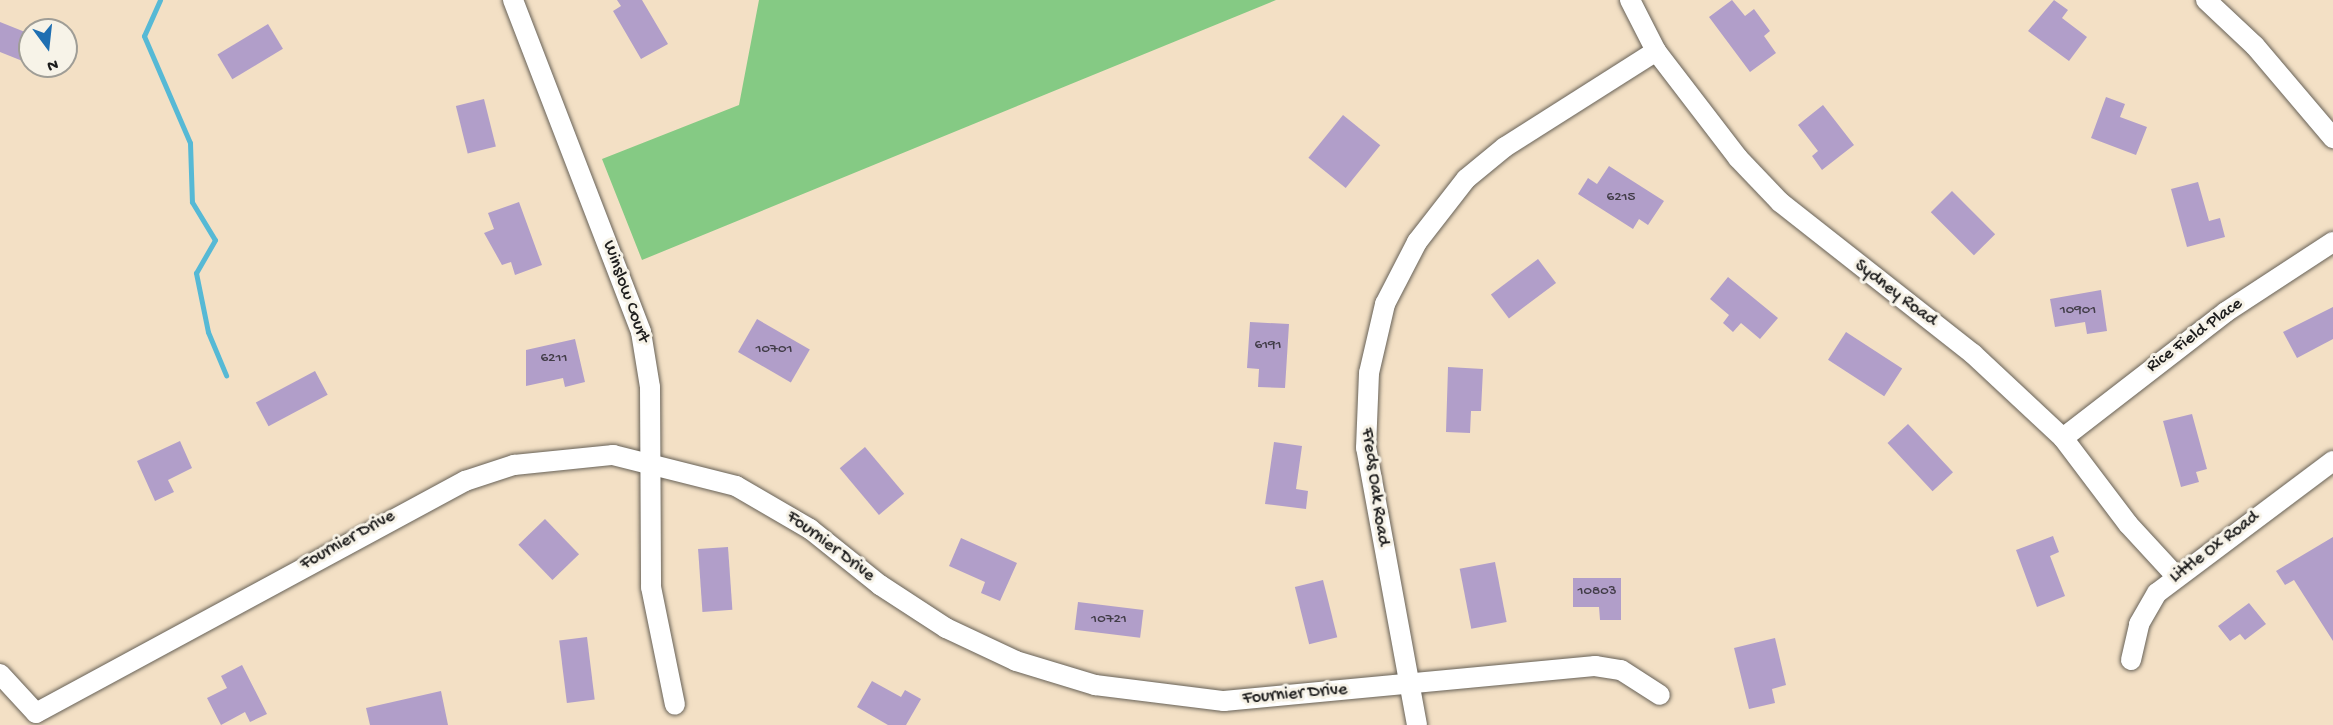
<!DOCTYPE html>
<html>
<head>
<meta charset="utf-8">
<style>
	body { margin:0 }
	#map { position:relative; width:2333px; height:725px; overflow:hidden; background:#f3e0c5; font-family:"Gochi Hand",sans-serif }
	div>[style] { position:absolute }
	.green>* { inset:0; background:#85ca84 }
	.stream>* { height:5px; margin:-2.5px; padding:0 2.5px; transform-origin:2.5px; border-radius:2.5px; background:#56b9d5 }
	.building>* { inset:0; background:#b19ec9; transform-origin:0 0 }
	.roads { filter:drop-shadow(0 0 2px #676157) drop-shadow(0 0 2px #676157) }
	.minor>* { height:20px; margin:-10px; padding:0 10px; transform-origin:10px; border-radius:10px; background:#fff }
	span { translate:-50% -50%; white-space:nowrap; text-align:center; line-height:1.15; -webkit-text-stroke:6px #f7f3e8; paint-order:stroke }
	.number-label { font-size:15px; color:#413c47 }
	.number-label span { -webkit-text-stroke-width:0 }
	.street-label { font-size:18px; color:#1c1c1c }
	.north { position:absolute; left:18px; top:18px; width:60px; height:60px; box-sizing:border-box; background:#f7f3e8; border:2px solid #9f9d96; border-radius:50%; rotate:165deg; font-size:16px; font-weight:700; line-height:24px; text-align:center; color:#1c1c1c }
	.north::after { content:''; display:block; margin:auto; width:21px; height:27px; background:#1f6fb2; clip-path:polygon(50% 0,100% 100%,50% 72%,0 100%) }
</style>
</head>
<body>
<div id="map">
	<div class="green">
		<div style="clip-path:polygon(759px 0,1276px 0,642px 260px,602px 159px,739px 105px)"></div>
	</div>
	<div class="stream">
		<div style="left:160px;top:0;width:39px;rotate:114deg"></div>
		<div style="left:144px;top:36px;width:116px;rotate:66.7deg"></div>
		<div style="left:190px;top:143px;width:59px;rotate:88.1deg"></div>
		<div style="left:192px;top:202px;width:44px;rotate:58.8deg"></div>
		<div style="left:215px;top:240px;width:38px;rotate:120deg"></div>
		<div style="left:196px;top:273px;width:60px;rotate:78.5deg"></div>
		<div style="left:208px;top:332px;width:47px;rotate:67.3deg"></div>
	</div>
	<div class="building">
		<div style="clip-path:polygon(617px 0,642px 0,668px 44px,641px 59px,613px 11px,621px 6px)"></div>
		<div style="clip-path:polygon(1732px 0,1745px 16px,1754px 9px,1770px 31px,1764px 36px,1776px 53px,1750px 72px,1709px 17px)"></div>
		<div style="clip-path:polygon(2054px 0,2068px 10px,2062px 18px,2087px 37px,2069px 61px,2028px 31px)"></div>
		<div style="clip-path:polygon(0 22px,30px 34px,30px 64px,0 52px)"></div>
		<div style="left:268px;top:24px;width:29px;height:59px;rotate:59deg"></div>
		<div style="clip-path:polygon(2106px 97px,2125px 104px,2120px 117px,2147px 127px,2136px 155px,2091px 138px)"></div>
		<div style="left:484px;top:99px;width:49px;height:29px;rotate:76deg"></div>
		<div style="clip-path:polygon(1823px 105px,1854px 145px,1822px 170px,1812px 156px,1818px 151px,1798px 125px)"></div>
		<div style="left:1343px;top:115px;width:48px;height:55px;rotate:39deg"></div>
		<div style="clip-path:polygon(1609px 166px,1664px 201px,1648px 225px,1639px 219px,1633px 229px,1578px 194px,1588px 178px,1597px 184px)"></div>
		<div style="clip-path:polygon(2198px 182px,2209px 221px,2220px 218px,2225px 237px,2187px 247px,2171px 189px)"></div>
		<div style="left:1952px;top:191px;width:61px;height:30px;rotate:45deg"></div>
		<div style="clip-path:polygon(519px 202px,542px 265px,515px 275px,511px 262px,502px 265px,484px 233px,494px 229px,488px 213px)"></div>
		<div style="left:1538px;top:259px;width:30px;height:59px;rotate:53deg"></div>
		<div style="clip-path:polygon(1728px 277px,1778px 318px,1760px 339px,1741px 323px,1733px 332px,1723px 323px,1729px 315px,1710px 299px)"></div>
		<div style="clip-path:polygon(2101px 290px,2107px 331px,2087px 334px,2085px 322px,2055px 327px,2050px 299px)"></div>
		<div style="clip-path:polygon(2333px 307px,2333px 339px,2297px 358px,2283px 332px)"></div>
		<div style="left:757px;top:319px;width:61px;height:38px;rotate:30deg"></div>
		<div style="clip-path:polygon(1250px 322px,1289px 324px,1285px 388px,1258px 387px,1259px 369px,1247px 368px)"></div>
		<div style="left:1846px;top:332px;width:67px;height:33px;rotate:33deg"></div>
		<div style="clip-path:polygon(575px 339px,585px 382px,565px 387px,563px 378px,526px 386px,526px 350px)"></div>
		<div style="clip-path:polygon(1448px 367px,1483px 369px,1481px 411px,1471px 411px,1470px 433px,1446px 432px)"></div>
		<div style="left:315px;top:371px;width:27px;height:67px;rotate:62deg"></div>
		<div style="clip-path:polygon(2192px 414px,2207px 469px,2196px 472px,2199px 482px,2181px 487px,2163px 421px)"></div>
		<div style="left:1908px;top:424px;width:66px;height:28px;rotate:47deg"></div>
		<div style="clip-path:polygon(180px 441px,192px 468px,168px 480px,174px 492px,155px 501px,137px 461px)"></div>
		<div style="clip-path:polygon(1274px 442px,1302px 446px,1296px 489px,1308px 491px,1306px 509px,1265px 504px)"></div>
		<div style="left:865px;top:447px;width:61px;height:33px;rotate:50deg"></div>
		<div style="left:545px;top:519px;width:49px;height:37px;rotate:46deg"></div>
		<div style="clip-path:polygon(2053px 536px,2059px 552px,2050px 556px,2065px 596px,2037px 607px,2016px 550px)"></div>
		<div style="clip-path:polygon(2333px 537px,2333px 641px,2294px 580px,2285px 585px,2276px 571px)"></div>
		<div style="clip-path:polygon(961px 538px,1017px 563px,1000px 601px,981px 593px,985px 582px,949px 566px)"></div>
		<div style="left:728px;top:547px;width:63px;height:30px;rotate:86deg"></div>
		<div style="left:1495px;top:562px;width:61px;height:36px;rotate:79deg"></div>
		<div style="clip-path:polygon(1573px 578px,1621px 578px,1621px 620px,1600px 620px,1599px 607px,1573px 607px)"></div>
		<div style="left:1323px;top:580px;width:59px;height:29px;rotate:76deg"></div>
		<div style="left:1078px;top:602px;width:66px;height:28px;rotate:7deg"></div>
		<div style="clip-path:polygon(2249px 603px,2266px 624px,2245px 640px,2240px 634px,2230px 641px,2218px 626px)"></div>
		<div style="left:587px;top:637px;width:63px;height:28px;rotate:83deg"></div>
		<div style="clip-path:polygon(1775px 638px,1786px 685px,1772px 689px,1775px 703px,1749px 709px,1734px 648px)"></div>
		<div style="clip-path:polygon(242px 665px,267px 714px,250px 722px,245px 712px,221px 725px,207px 698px,227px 688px,221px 676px)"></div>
		<div style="clip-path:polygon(872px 681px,901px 697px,905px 690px,921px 699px,906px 725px,888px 725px,857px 707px)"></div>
		<div style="clip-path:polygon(441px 691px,448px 725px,370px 725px,366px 708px)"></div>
	</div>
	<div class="roads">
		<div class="minor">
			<div style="left:513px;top:0;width:356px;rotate:68.9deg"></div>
			<div style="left:641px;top:332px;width:56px;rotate:80.7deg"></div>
			<div style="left:650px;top:387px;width:200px;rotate:89.7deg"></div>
			<div style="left:651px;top:587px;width:120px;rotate:78.5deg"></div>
			<div style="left:1630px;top:0;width:57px;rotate:63deg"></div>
			<div style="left:1656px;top:51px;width:135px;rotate:52.5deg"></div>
			<div style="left:1738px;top:158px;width:61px;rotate:46.3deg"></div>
			<div style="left:1780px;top:202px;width:246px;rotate:38.2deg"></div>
			<div style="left:1973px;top:354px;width:123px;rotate:43deg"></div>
			<div style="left:2063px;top:438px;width:108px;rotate:52.9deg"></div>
			<div style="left:2128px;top:524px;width:71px;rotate:47.3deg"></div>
			<div style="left:2206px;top:0;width:67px;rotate:43.2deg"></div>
			<div style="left:2255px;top:46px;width:121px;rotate:49.7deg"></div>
			<div style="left:2063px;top:438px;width:206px;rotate:-37.7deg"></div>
			<div style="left:2226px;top:312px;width:128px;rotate:-33.2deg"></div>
			<div style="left:2131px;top:660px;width:37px;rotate:-77deg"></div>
			<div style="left:2139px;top:624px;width:36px;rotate:-60deg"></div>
			<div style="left:2157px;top:593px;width:220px;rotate:-36.9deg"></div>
			<div style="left:0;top:674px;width:53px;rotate:47.3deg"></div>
			<div style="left:36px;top:713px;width:488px;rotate:-28.4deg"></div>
			<div style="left:465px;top:481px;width:52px;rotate:-18.1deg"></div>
			<div style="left:514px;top:465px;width:100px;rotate:-5.8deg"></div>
			<div style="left:613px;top:455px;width:127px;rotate:14.1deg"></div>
			<div style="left:736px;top:486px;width:86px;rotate:30.2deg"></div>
			<div style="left:810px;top:529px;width:90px;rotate:38.7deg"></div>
			<div style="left:880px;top:585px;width:79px;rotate:33.1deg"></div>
			<div style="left:946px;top:628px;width:77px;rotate:25.2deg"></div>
			<div style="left:1016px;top:661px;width:83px;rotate:16.9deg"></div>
			<div style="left:1095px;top:685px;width:130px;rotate:7.1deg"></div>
			<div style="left:1224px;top:701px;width:373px;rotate:-5.4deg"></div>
			<div style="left:1595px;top:666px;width:26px;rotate:9deg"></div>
			<div style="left:1621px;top:670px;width:46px;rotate:32.7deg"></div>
			<div style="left:1417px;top:725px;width:282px;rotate:-100.4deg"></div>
			<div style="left:1366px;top:448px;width:75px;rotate:-87.7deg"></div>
			<div style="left:1369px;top:373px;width:71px;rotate:-76.9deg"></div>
			<div style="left:1385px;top:304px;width:70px;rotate:-62.7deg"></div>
			<div style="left:1417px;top:242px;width:80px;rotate:-52.1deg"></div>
			<div style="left:1466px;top:179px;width:50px;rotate:-39.4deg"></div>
			<div style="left:1505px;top:147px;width:179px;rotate:-32.4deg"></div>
		</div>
	</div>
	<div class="number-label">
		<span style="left:1621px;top:198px">6215</span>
		<span style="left:2078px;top:311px">10901</span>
		<span style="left:1268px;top:346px">6191</span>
		<span style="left:774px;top:350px">10701</span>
		<span style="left:554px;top:359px">6211</span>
		<span style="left:1597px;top:592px">10803</span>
		<span style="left:1109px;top:620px">10721</span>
	</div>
	<div class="street-label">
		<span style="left:625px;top:292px;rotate:70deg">Winslow Court</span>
		<span style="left:1895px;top:294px;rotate:37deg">Sydney Road</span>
		<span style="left:2195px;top:336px;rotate:-36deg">Rice Field Place</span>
		<span style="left:1374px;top:487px;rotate:82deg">Freds Oak Road</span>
		<span style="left:348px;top:541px;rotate:-29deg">Fournier Drive</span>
		<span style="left:830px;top:547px;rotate:37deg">Fournier Drive</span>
		<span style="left:2215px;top:548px;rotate:-37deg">Little Ox Road</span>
		<span style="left:1295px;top:695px;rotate:-5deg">Fournier Drive</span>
	</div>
	<div class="north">N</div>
</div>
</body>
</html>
